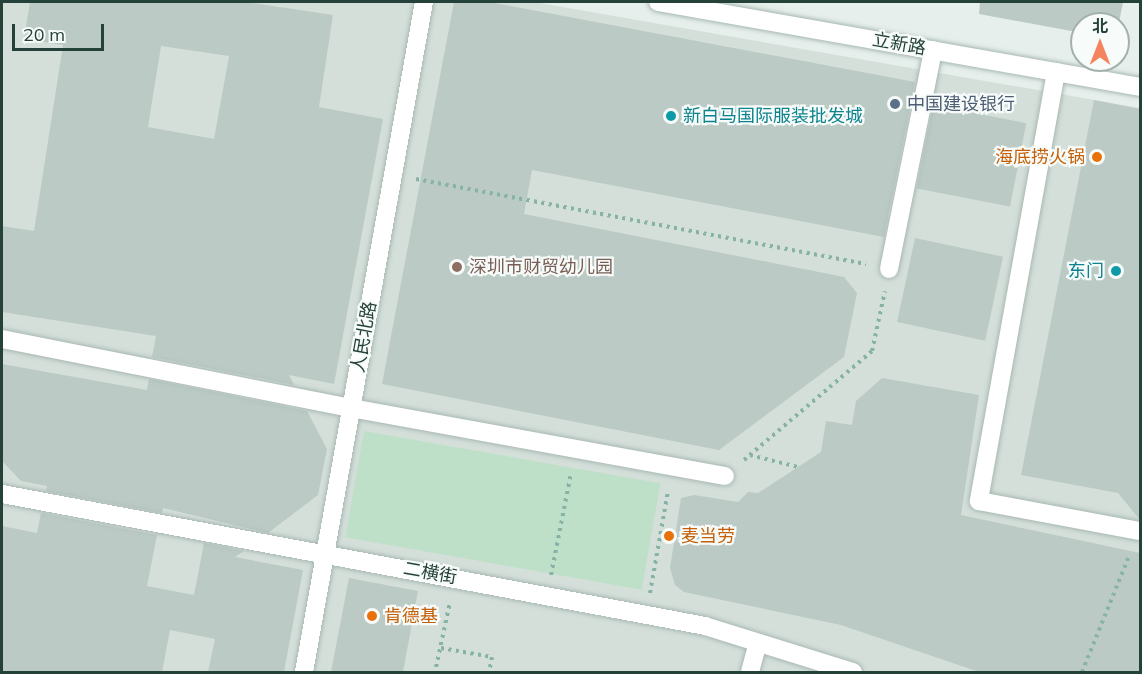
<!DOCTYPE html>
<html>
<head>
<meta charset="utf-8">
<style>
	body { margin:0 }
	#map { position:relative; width:1142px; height:674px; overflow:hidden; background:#e6efeb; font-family:Mulish,"Noto Sans SC",sans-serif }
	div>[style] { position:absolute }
	.built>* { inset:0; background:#d4dfda }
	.green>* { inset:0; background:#bfe0c8; transform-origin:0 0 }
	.building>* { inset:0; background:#bbcac4; transform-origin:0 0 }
	.path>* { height:4px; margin-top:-2px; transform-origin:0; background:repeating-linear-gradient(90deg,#86b3a5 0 3px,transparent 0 7.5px) }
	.roads { filter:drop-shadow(0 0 2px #a8b8b2) drop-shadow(0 0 2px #a8b8b2) }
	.minor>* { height:18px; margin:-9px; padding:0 9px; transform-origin:9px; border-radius:9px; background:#fff }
	.dots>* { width:16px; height:16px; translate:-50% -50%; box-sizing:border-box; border:3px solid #f7fbf9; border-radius:50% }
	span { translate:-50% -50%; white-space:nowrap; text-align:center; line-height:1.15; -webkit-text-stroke:4.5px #f7fbf9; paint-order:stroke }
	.street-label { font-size:18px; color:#24423a }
	.service-label { font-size:18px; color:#4e5e75 }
	.left { translate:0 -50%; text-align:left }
	.culture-label { font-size:18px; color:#0d838f }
	.right { translate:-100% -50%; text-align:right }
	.food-label { font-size:18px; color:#c56008 }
	.education-label { font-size:18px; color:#785e54 }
	.frame { position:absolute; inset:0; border:3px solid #24423a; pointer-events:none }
	.north { position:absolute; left:1070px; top:12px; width:60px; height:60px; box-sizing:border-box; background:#f7fbf9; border:2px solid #a3b1ad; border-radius:50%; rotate:0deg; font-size:16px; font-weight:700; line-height:24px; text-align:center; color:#24423a }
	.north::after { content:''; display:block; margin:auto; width:21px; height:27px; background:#f4845f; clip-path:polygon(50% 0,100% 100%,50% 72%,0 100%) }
	.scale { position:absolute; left:12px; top:24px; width:92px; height:27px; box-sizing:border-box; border:3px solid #24423a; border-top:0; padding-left:8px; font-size:18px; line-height:21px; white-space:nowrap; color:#24423a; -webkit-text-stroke:4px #f7fbf9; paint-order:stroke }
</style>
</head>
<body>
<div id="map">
	<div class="built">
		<div style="clip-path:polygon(2px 2px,534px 2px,1140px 108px,1140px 672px,2px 672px)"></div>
	</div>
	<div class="green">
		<div style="left:364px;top:431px;width:301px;height:108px;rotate:10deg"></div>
	</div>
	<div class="building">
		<div style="clip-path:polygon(evenodd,30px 2px,245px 2px,333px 15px,319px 107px,383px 119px,334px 384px,289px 375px,294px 385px,152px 357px,156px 336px,2px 312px,2px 226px,34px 231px,63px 45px,24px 39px,30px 2px,161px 46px,229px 56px,214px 139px,148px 127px,161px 46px)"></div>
		<div style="clip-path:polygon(454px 2px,489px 2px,915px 82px,884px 237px,532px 170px,524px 214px,844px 277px,857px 293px,844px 357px,719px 450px,382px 384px)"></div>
		<div style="clip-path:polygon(980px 2px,1123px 2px,1118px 28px,1118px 24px,1082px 24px,1082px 33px,979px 14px)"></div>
		<div style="clip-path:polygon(1094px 100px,1140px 109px,1140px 520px,1118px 493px,1021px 475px)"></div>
		<div style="left:933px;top:105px;width:95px;height:85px;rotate:11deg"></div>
		<div style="left:915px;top:238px;width:90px;height:86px;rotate:12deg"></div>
		<div style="clip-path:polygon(2px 364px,147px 390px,149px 379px,307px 411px,327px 449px,318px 495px,268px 533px,163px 508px,162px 513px,46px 491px,47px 486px,21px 481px,2px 461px)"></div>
		<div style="clip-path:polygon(882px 378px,979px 395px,961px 515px,1140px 553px,1140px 672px,979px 672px,841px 625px,684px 592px,675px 585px,670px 568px,681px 498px,694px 495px,738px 502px,748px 492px,758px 493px,821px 452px,826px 421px,852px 425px,856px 401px)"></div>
		<div style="clip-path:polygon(41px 513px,157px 535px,147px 586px,194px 595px,204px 543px,244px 551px,235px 557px,303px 570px,284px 672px,208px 672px,215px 639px,170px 630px,162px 672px,2px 672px,2px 526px,37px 533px)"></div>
		<div style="clip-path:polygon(349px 578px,418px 591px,403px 672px,331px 672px)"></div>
	</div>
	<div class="path">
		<div style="left:416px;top:179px;width:458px;rotate:10.7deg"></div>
		<div style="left:750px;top:455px;width:49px;rotate:14deg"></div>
		<div style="left:744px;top:460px;width:168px;rotate:-40.4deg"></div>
		<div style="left:872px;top:351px;width:61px;rotate:-77.8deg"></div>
		<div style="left:551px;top:575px;width:104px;rotate:-78.9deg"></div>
		<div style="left:650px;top:593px;width:104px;rotate:-80deg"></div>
		<div style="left:441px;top:648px;width:52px;rotate:10deg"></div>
		<div style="left:492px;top:657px;width:15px;rotate:101deg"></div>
		<div style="left:436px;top:667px;width:66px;rotate:-77.8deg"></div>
		<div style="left:1082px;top:672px;width:127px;rotate:-67.9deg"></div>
	</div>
	<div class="roads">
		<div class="minor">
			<div style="left:658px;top:2px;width:489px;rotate:10deg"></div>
			<div style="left:1056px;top:72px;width:436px;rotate:100.2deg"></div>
			<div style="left:979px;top:501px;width:163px;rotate:10.6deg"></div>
			<div style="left:889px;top:269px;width:223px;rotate:-78.6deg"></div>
			<div style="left:2px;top:339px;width:356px;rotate:11.2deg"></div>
			<div style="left:351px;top:408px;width:380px;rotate:10.3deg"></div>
			<div style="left:2px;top:494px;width:715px;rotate:10.63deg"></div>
			<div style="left:705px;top:626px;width:155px;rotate:17.3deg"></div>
			<div style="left:304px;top:672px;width:681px;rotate:-79.85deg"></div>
			<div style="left:750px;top:672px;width:30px;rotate:-75deg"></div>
		</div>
	</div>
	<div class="dots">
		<div style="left:895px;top:104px;background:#5c6f8a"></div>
		<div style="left:671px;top:116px;background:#0f9aa8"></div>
		<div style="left:1097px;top:157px;background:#e8710a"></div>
		<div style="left:457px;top:267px;background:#8d6e63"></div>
		<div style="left:1116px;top:271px;background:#0f9aa8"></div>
		<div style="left:669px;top:536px;background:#e8710a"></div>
		<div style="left:372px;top:616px;background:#e8710a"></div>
	</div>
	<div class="street-label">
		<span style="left:899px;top:44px;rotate:10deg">立新路</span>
		<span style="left:364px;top:337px;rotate:-80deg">人民北路</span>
		<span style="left:430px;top:573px;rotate:10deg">二横街</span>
	</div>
	<div class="service-label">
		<span class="left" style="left:907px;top:104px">中国建设银行</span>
	</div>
	<div class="culture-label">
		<span class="left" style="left:683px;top:116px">新白马国际服装批发城</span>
		<span class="right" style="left:1104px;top:271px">东门</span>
	</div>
	<div class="food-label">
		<span class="right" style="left:1085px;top:157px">海底捞火锅</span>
		<span class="left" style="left:681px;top:536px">麦当劳</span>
		<span class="left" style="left:384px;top:616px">肯德基</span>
	</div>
	<div class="education-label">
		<span class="left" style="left:469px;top:267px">深圳市财贸幼儿园</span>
	</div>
	<div class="frame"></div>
	<div class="north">北</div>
	<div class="scale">20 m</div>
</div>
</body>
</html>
